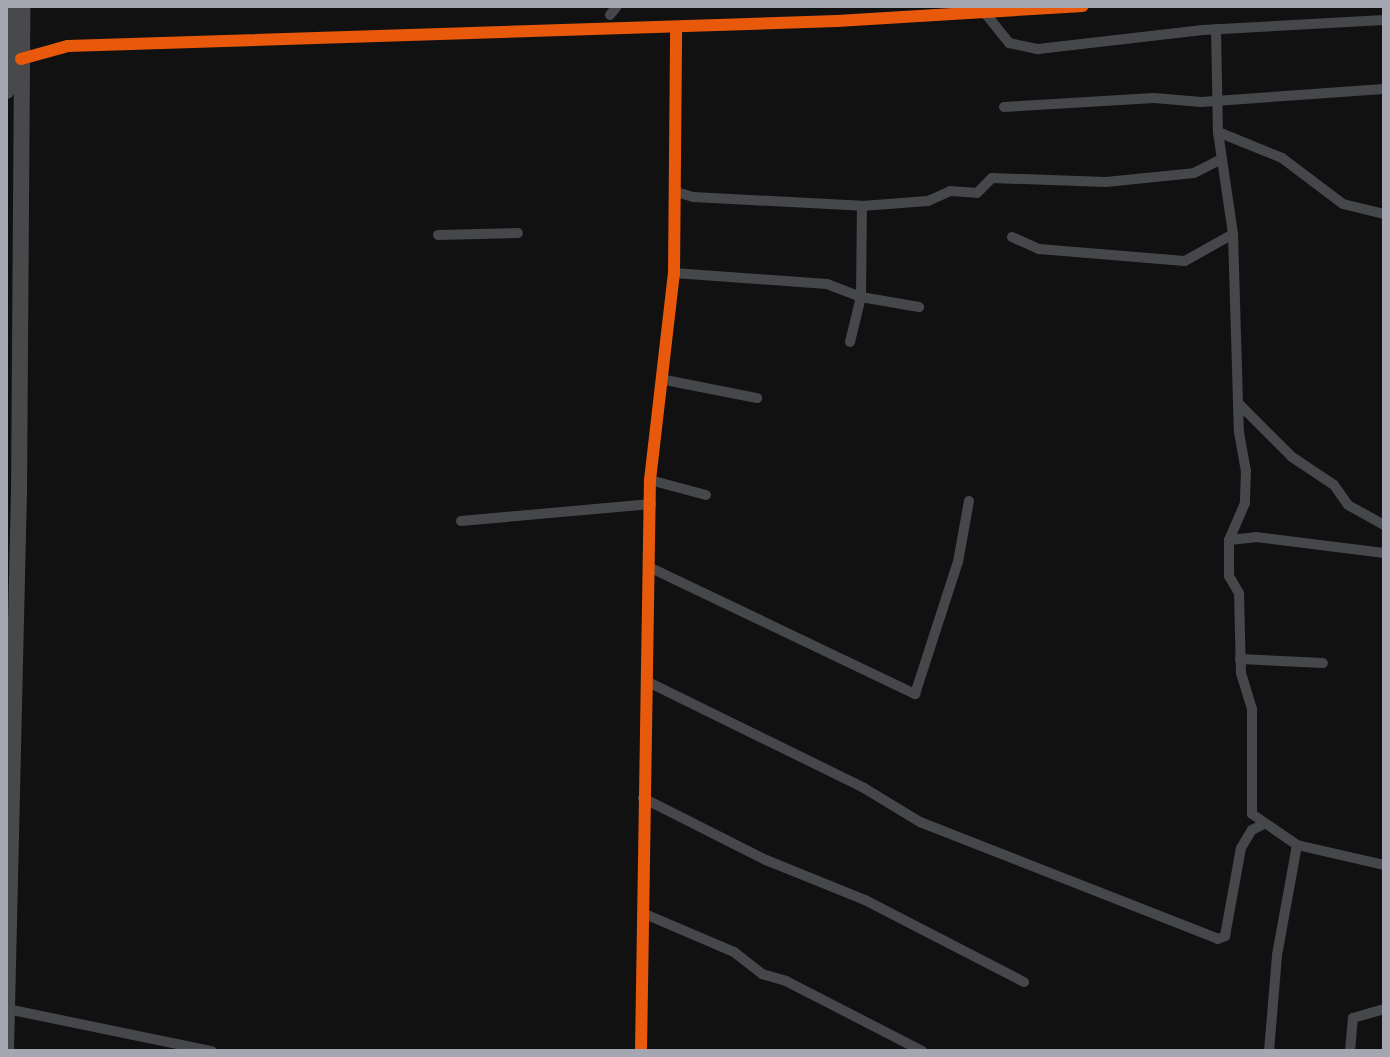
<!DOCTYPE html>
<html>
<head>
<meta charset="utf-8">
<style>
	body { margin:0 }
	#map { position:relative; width:1390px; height:1057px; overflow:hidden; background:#111112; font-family:Commissioner,sans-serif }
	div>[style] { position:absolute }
	.street>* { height:10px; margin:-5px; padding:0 5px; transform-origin:5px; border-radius:5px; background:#46474b }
	.primary>* { height:16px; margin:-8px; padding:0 8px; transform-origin:8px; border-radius:8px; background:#49494c }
	.highway>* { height:18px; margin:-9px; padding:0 9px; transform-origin:9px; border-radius:9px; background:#49494b }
	.cycleway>* { height:12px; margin:-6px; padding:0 6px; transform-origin:6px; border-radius:6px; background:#e8590c }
	span { translate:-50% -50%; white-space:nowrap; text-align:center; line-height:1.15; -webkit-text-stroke:8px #0c0c0d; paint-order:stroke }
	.frame { position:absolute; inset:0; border:8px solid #a4a6b1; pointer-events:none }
</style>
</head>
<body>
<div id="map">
	<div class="street">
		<div style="left:985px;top:13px;width:38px;rotate:51deg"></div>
		<div style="left:1009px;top:43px;width:30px;rotate:12deg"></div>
		<div style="left:1038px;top:49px;width:166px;rotate:-6.6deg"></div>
		<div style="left:1203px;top:30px;width:181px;rotate:-3.2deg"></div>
		<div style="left:610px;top:15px;width:11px;rotate:-52deg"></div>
		<div style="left:1216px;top:29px;width:103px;rotate:88.9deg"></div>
		<div style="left:1218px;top:132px;width:103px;rotate:81.6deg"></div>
		<div style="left:1233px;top:234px;width:198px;rotate:88.3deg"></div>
		<div style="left:1239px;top:432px;width:39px;rotate:80deg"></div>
		<div style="left:1246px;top:470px;width:33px;rotate:92deg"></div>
		<div style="left:1245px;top:503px;width:40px;rotate:113.4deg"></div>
		<div style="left:1229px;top:540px;width:36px;rotate:90deg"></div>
		<div style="left:1229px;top:576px;width:20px;rotate:60deg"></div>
		<div style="left:1239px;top:593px;width:80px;rotate:88.6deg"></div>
		<div style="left:1241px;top:673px;width:38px;rotate:73deg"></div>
		<div style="left:1252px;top:709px;width:105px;rotate:90deg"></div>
		<div style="left:1252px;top:814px;width:55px;rotate:34.6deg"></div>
		<div style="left:1297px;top:845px;width:89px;rotate:12.9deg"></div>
		<div style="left:21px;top:59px;width:49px;rotate:-15.5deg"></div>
		<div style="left:68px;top:46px;width:769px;rotate:-1.86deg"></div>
		<div style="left:837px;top:21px;width:246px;rotate:-3.5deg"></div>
		<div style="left:1004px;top:107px;width:150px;rotate:-3.4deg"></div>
		<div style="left:1154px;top:98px;width:47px;rotate:4.9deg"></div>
		<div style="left:1201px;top:102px;width:183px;rotate:-4.1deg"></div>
		<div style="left:1218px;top:132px;width:69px;rotate:22.1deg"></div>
		<div style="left:1282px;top:158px;width:76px;rotate:37deg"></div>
		<div style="left:1343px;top:204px;width:42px;rotate:13.7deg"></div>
		<div style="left:676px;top:192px;width:18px;rotate:16deg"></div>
		<div style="left:693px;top:197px;width:169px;rotate:3deg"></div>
		<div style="left:862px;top:206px;width:66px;rotate:-4.3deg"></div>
		<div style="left:928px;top:201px;width:24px;rotate:-24deg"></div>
		<div style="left:950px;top:191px;width:27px;rotate:4deg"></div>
		<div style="left:977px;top:193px;width:21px;rotate:-45deg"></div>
		<div style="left:992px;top:178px;width:114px;rotate:2deg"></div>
		<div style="left:1106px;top:182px;width:88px;rotate:-5.8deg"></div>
		<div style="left:1194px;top:173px;width:30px;rotate:-27deg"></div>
		<div style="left:438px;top:235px;width:80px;rotate:-1.4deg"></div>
		<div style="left:1012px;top:237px;width:30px;rotate:24deg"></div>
		<div style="left:1039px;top:249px;width:146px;rotate:4.7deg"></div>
		<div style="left:1185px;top:261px;width:55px;rotate:-29.4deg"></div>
		<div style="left:674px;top:273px;width:153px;rotate:4.1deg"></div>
		<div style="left:827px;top:284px;width:36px;rotate:21deg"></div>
		<div style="left:861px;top:297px;width:59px;rotate:9.8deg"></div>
		<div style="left:850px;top:342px;width:46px;rotate:-76.3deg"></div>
		<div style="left:861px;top:297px;width:91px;rotate:-89.4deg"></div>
		<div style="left:665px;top:380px;width:94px;rotate:11.1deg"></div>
		<div style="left:1239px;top:404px;width:75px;rotate:45deg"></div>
		<div style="left:1292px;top:457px;width:50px;rotate:33.7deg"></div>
		<div style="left:1334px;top:485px;width:24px;rotate:55deg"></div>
		<div style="left:1348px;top:505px;width:41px;rotate:29.1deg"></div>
		<div style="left:650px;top:480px;width:58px;rotate:15deg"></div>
		<div style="left:461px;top:521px;width:191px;rotate:-5.1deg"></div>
		<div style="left:1229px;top:540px;width:27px;rotate:-6deg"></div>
		<div style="left:1256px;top:537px;width:129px;rotate:7.1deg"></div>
		<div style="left:651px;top:568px;width:293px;rotate:25.5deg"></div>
		<div style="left:915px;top:694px;width:139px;rotate:-72deg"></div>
		<div style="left:958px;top:562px;width:62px;rotate:-79.8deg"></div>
		<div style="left:1240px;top:659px;width:83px;rotate:2.8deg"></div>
		<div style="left:646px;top:681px;width:243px;rotate:26.1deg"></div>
		<div style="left:864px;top:788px;width:66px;rotate:31.3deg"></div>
		<div style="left:920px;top:822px;width:320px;rotate:21.4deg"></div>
		<div style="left:1218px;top:939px;width:8px;rotate:-23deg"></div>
		<div style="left:1225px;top:936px;width:89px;rotate:-79.7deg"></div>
		<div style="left:1241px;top:848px;width:21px;rotate:-59deg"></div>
		<div style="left:1252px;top:830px;width:13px;rotate:-27deg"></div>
		<div style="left:643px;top:798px;width:138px;rotate:26.8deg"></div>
		<div style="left:766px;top:860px;width:107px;rotate:22deg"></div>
		<div style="left:865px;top:900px;width:179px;rotate:27.3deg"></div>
		<div style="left:645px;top:914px;width:97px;rotate:23.1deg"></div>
		<div style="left:734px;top:952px;width:36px;rotate:38deg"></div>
		<div style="left:762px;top:974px;width:25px;rotate:16deg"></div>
		<div style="left:786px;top:981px;width:153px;rotate:27.2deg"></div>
		<div style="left:7px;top:1009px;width:209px;rotate:11.6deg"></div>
		<div style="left:641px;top:1051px;width:571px;rotate:-89.1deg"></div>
		<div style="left:650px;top:480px;width:208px;rotate:-83.4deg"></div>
		<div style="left:674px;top:273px;width:246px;rotate:-89.5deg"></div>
		<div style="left:1269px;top:1051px;width:96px;rotate:-85.2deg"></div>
		<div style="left:1277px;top:955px;width:112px;rotate:-79.7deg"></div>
		<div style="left:1350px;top:1051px;width:33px;rotate:-85deg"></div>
		<div style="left:1353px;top:1018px;width:32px;rotate:-16deg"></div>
	</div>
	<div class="primary">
		<div style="left:6px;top:1051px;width:558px;rotate:-88.67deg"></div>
		<div style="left:19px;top:493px;width:487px;rotate:-89.6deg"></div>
	</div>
	<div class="highway">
		<div style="left:6px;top:90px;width:84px;rotate:-89.3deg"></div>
	</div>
	<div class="cycleway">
		<div style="left:21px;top:59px;width:49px;rotate:-15.5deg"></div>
		<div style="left:68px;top:46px;width:769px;rotate:-1.86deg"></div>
		<div style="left:837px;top:21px;width:246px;rotate:-3.5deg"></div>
		<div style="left:641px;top:1051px;width:571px;rotate:-89.1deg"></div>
		<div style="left:650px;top:480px;width:208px;rotate:-83.4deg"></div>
		<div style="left:674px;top:273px;width:246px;rotate:-89.5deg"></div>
	</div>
	<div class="frame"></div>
</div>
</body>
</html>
